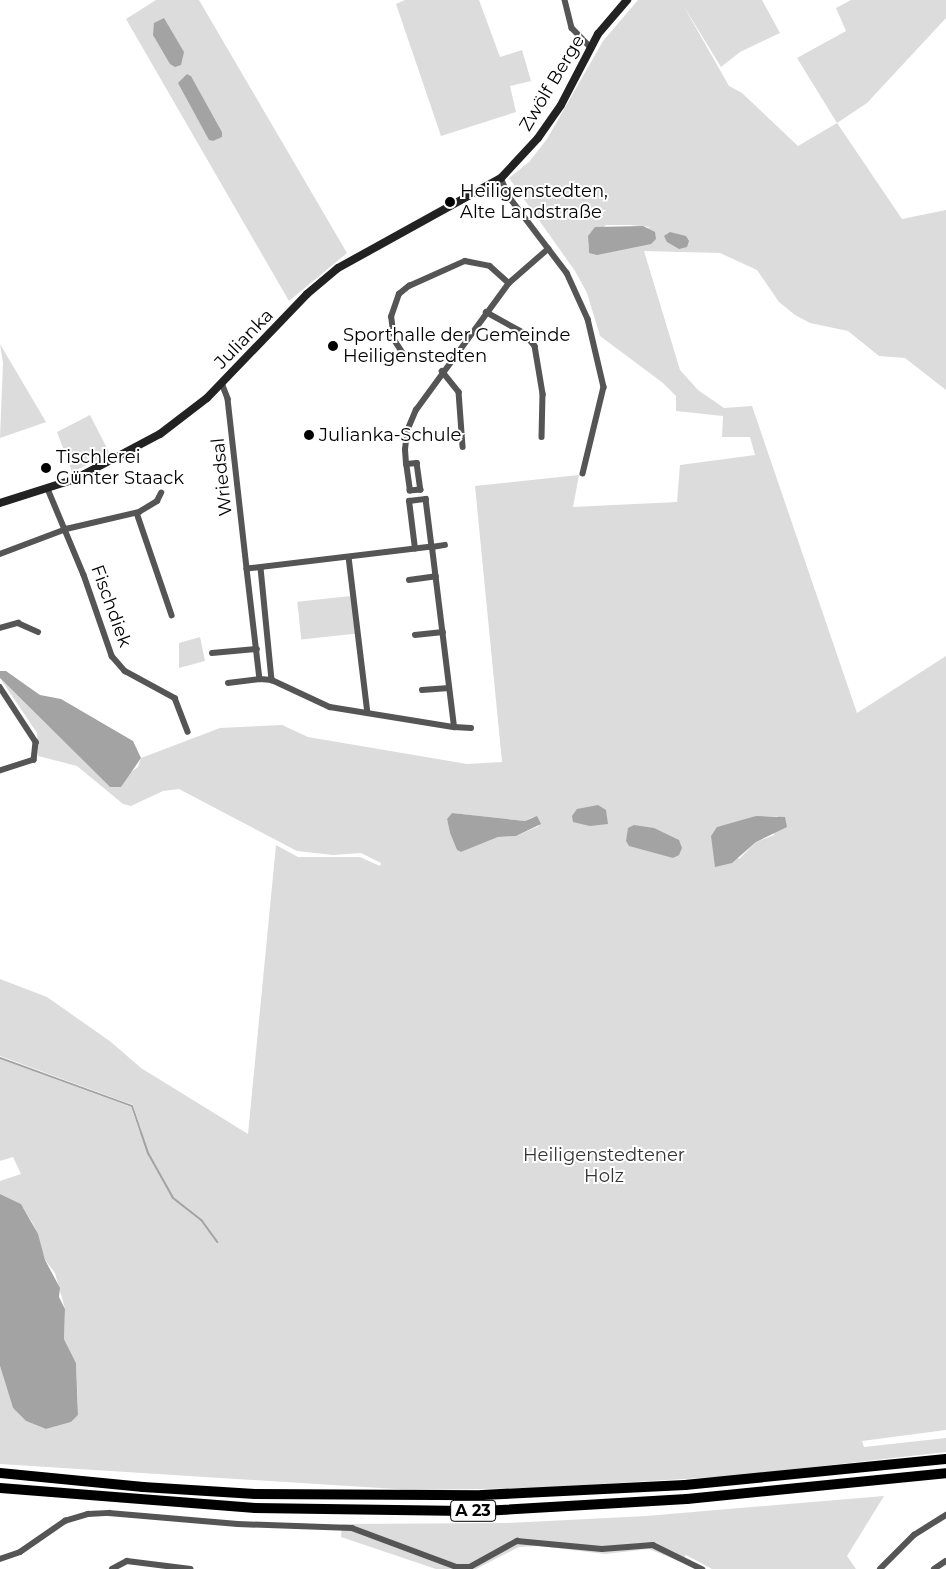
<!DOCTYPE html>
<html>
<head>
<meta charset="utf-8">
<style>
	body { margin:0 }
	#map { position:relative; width:946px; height:1569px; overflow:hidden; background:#fff; font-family:Montserrat,sans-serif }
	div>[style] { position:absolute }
	.green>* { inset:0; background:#dcdcdc; transform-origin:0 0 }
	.water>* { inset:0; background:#a3a3a3 }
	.stream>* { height:2px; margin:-1px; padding:0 1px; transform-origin:1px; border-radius:1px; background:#a3a3a3 }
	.street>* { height:5.5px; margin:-2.75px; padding:0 2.75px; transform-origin:2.75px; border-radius:2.75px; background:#555 }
	.secondary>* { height:8px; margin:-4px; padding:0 4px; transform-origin:4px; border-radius:4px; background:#222 }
	.highway>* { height:10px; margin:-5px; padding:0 5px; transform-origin:5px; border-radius:5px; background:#000 }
	.dots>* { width:14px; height:14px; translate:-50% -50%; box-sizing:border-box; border:2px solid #fff; border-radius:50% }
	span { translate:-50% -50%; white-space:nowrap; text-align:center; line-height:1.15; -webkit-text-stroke:4px #fff; paint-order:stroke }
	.shield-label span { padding:1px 4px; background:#fff; border:1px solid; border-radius:4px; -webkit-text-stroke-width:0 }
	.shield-label { font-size:16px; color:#000; font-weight:700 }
	.street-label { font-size:18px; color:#000 }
	.poi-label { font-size:18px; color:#000 }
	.left { translate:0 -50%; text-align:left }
	.park-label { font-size:18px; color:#333 }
</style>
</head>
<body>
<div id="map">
	<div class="green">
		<div style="clip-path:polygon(evenodd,156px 0,199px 0,347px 253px,289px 301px,126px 19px,156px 0,187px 74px,191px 76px,222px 132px,221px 137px,213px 141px,209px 140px,187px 74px)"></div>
		<div style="clip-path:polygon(405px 0,479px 0,500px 57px,522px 50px,531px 81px,510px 86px,516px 112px,441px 136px,396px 4px)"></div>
		<div style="clip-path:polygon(evenodd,638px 0,762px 0,780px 33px,740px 52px,721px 67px,683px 5px,729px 86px,742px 93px,798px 146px,837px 123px,797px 58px,846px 31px,836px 8px,851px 0,946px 0,946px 18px,867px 103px,837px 123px,902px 219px,946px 210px,946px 390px,905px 358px,879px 356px,848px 331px,810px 323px,795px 315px,779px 302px,757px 270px,720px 253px,644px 251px,680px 370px,698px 390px,724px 408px,752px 406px,857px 713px,946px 656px,946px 1430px,862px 1441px,864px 1447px,946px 1438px,946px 1452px,734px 1476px,534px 1488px,412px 1490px,0 1464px,0 1366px,13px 1408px,26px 1421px,46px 1429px,71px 1422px,78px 1415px,78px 1404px,76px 1363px,64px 1339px,65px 1309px,55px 1273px,45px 1260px,34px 1226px,21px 1204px,0 1194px,0 1181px,21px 1174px,13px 1157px,0 1161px,0 1059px,131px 1107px,140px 1133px,142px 1132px,133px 1105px,0 1056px,0 979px,47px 997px,111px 1042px,141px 1068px,248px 1134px,276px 845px,298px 857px,360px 857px,380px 866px,381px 863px,361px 853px,333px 855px,297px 851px,179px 789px,163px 791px,131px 806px,123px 804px,77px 766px,38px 756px,37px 733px,0 678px,110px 787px,138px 767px,141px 758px,220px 728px,282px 725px,308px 737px,467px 764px,502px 762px,475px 486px,579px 475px,573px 507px,677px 502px,680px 465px,755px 455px,750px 437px,722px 437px,723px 416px,676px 411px,676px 396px,663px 383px,600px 336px,587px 293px,575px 271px,509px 178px,529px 162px,547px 139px,603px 41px,638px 0,606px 225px,630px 225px,650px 227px,589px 253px,588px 243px,606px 225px,638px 0,452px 813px,525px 821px,533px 817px,539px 826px,516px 836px,498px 837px,461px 852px,457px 850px,450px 833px,447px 819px,452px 813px,638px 0,768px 816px,778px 816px,774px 835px,756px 842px,739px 859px,717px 827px,768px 816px)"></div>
		<div style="clip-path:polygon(0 344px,46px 422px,0 438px,3px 363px)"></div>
		<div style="clip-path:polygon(90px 415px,110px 454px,72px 472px,57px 432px)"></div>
		<div style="left:351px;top:596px;width:38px;height:54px;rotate:84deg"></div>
		<div style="clip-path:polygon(200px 637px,205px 661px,179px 668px,179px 643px)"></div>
		<div style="clip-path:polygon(884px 1496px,847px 1556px,856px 1569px,712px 1569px,686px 1555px,681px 1562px,649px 1549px,605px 1554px,539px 1546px,519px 1547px,476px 1569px,436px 1569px,341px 1537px,342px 1524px,507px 1523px,646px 1516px)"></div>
	</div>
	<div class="water">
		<div style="clip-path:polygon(164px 18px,184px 52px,181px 65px,175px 67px,170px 64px,153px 35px,154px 23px)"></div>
		<div style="clip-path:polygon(187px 74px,191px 76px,222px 132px,222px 137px,213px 141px,209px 140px,178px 83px)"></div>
		<div style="clip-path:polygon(643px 226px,655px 232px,656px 239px,651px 244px,597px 255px,589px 253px,588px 236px,595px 227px)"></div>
		<div style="clip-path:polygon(670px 232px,686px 236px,689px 241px,687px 247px,679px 249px,667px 242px,664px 236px)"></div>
		<div style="clip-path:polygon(0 671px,6px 671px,40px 695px,61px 699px,133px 741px,141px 758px,121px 787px,110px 787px,0 678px)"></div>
		<div style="clip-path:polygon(598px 805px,606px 810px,608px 824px,590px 826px,573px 822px,572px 816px,577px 809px)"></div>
		<div style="clip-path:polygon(452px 813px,525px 821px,537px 816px,541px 824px,516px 836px,498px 837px,461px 852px,457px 850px,450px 833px,447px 819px)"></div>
		<div style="clip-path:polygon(756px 816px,785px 817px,787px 827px,756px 842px,732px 863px,715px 867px,711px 836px,717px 827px)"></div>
		<div style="clip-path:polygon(634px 825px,654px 828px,679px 840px,682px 848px,679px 855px,673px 858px,629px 846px,626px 841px,628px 828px)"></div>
		<div style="clip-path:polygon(0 1194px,21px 1204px,38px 1234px,45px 1260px,60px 1288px,59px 1297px,65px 1309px,64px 1339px,76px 1363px,78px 1415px,71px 1422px,46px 1429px,26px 1421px,13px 1408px,0 1366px)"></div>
	</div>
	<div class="stream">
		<div style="left:0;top:1058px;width:140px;rotate:20deg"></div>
		<div style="left:132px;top:1106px;width:50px;rotate:71.2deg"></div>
		<div style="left:148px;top:1153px;width:51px;rotate:60.9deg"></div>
		<div style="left:173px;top:1198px;width:37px;rotate:38deg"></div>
		<div style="left:202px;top:1221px;width:26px;rotate:54deg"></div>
	</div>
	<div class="street">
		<div style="left:565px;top:0;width:29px;rotate:76deg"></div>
		<div style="left:572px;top:28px;width:28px;rotate:46deg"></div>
		<div style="left:501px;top:178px;width:22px;rotate:66deg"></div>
		<div style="left:510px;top:198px;width:94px;rotate:52.8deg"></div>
		<div style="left:567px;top:273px;width:51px;rotate:65.5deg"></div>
		<div style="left:588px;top:319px;width:70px;rotate:76.8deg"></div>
		<div style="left:604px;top:387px;width:89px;rotate:103.6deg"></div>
		<div style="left:485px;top:189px;width:9px;rotate:36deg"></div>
		<div style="left:492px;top:194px;width:18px;rotate:13deg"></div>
		<div style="left:486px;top:312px;width:43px;rotate:28.9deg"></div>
		<div style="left:524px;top:333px;width:17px;rotate:50deg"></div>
		<div style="left:535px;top:346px;width:49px;rotate:80.5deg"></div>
		<div style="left:543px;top:394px;width:43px;rotate:91.3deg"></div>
		<div style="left:405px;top:357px;width:20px;rotate:-123deg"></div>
		<div style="left:394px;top:340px;width:23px;rotate:-97deg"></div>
		<div style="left:391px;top:317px;width:24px;rotate:-71deg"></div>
		<div style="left:399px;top:294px;width:13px;rotate:-39deg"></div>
		<div style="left:409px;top:286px;width:61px;rotate:-24.1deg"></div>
		<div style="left:465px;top:261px;width:25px;rotate:11deg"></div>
		<div style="left:490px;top:266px;width:25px;rotate:42deg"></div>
		<div style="left:442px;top:371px;width:27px;rotate:51deg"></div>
		<div style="left:459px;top:392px;width:55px;rotate:85.8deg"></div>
		<div style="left:222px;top:383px;width:17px;rotate:69deg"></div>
		<div style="left:228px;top:399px;width:171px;rotate:83.6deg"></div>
		<div style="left:247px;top:569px;width:111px;rotate:83.3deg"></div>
		<div style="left:260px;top:679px;width:12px;rotate:5deg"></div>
		<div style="left:272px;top:680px;width:64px;rotate:25deg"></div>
		<div style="left:330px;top:707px;width:126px;rotate:9.2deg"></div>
		<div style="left:454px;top:727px;width:181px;rotate:-97deg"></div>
		<div style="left:432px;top:547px;width:186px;rotate:173.2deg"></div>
		<div style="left:406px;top:464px;width:11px;rotate:-5deg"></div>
		<div style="left:417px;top:463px;width:27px;rotate:82deg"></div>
		<div style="left:421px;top:490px;width:11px;rotate:175deg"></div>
		<div style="left:410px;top:491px;width:27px;rotate:-98deg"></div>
		<div style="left:406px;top:464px;width:14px;rotate:-94deg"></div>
		<div style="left:405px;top:450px;width:19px;rotate:-84deg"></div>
		<div style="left:407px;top:431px;width:23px;rotate:-67deg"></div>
		<div style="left:416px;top:410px;width:157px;rotate:-53.8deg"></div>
		<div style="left:509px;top:283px;width:52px;rotate:-41.1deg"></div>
		<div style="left:48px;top:489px;width:93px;rotate:67.3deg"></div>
		<div style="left:84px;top:575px;width:86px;rotate:70.9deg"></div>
		<div style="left:112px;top:656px;width:20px;rotate:49deg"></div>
		<div style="left:125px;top:671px;width:57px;rotate:28.4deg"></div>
		<div style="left:175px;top:698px;width:36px;rotate:69deg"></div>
		<div style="left:137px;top:513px;width:108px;rotate:71.1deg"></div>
		<div style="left:415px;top:549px;width:48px;rotate:-97.1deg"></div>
		<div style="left:409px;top:501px;width:17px;rotate:-7deg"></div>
		<div style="left:426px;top:499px;width:48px;rotate:82.9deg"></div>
		<div style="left:432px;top:547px;width:13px;rotate:-9deg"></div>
		<div style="left:0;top:554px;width:71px;rotate:-20.7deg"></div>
		<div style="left:66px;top:529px;width:75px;rotate:-13.1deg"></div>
		<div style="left:139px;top:512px;width:21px;rotate:-31deg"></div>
		<div style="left:157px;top:501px;width:9px;rotate:-63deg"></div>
		<div style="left:349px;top:557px;width:157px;rotate:83.1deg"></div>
		<div style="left:261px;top:568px;width:113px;rotate:84.4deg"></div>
		<div style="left:409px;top:580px;width:27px;rotate:-8deg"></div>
		<div style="left:0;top:628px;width:19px;rotate:-16deg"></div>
		<div style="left:18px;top:623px;width:22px;rotate:24deg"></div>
		<div style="left:415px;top:635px;width:28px;rotate:-6deg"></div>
		<div style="left:212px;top:653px;width:45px;rotate:-5.1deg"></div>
		<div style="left:228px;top:683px;width:32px;rotate:-7deg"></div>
		<div style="left:0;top:687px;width:66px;rotate:56.8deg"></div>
		<div style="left:36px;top:742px;width:18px;rotate:96deg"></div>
		<div style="left:34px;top:760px;width:36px;rotate:162deg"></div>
		<div style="left:422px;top:690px;width:27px;rotate:-4deg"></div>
		<div style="left:454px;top:727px;width:17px;rotate:3deg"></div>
		<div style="left:0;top:1559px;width:21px;rotate:-19deg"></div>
		<div style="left:20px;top:1552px;width:55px;rotate:-34.6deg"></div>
		<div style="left:65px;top:1521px;width:24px;rotate:-17deg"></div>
		<div style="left:88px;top:1514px;width:21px;rotate:-3deg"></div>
		<div style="left:109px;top:1513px;width:129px;rotate:4.9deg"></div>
		<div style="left:238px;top:1524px;width:114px;rotate:2deg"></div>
		<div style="left:352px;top:1528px;width:112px;rotate:20.4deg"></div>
		<div style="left:457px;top:1567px;width:13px"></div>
		<div style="left:470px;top:1567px;width:54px;rotate:-29deg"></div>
		<div style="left:517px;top:1541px;width:85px;rotate:5.4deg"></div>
		<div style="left:602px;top:1549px;width:51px;rotate:-4.5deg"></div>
		<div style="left:653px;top:1545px;width:55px;rotate:26.1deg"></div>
		<div style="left:112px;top:1569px;width:17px;rotate:-28deg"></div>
		<div style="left:127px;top:1561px;width:64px;rotate:7.2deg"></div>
		<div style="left:880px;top:1569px;width:48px;rotate:-45deg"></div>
		<div style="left:914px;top:1535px;width:38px;rotate:-32deg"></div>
		<div style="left:934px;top:1569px;width:14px;rotate:-34deg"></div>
	</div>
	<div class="secondary">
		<div style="left:0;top:503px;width:79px;rotate:-17.7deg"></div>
		<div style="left:75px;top:479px;width:96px;rotate:-27.9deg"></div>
		<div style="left:160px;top:434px;width:59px;rotate:-37.5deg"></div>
		<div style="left:207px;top:398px;width:144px;rotate:-46.1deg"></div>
		<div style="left:307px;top:294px;width:40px;rotate:-40deg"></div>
		<div style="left:338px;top:268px;width:186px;rotate:-28.9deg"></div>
		<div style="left:501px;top:178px;width:54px;rotate:-47.2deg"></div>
		<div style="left:538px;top:138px;width:40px;rotate:-55.1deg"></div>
		<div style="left:561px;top:105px;width:80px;rotate:-62.5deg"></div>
		<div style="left:598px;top:34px;width:45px;rotate:-49.5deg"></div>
	</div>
	<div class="highway">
		<div style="left:0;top:1473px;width:144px;rotate:5.6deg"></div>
		<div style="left:143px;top:1487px;width:112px;rotate:3.6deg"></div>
		<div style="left:255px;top:1494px;width:227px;rotate:0.3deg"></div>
		<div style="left:482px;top:1495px;width:203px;rotate:-2.8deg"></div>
		<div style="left:685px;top:1485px;width:262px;rotate:-5.7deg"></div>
		<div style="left:0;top:1488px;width:256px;rotate:4.5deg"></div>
		<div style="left:255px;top:1508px;width:228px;rotate:0.8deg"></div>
		<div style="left:483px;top:1511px;width:204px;rotate:-3.4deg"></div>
		<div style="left:687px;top:1499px;width:260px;rotate:-5.7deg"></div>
	</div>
	<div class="dots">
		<div style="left:450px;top:202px;background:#000"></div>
		<div style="left:333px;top:346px;background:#000"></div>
		<div style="left:309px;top:435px;background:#000"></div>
		<div style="left:46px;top:468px;background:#000"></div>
	</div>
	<div class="shield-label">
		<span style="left:473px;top:1511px">A 23</span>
	</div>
	<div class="street-label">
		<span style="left:552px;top:83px;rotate:-59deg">Zwölf Berge</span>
		<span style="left:244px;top:339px;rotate:-46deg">Julianka</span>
		<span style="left:222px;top:477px;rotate:-96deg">Wriedsal</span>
		<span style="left:111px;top:606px;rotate:70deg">Fischdiek</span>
	</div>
	<div class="poi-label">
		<span class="left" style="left:460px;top:202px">Heiligenstedten,<br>Alte Landstraße</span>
		<span class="left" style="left:343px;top:346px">Sporthalle der Gemeinde<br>Heiligenstedten</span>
		<span class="left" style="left:319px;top:435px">Julianka-Schule</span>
		<span class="left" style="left:56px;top:468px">Tischlerei<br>Günter Staack</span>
	</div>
	<div class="park-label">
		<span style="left:604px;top:1166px">Heiligenstedtener<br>Holz</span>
	</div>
</div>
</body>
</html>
